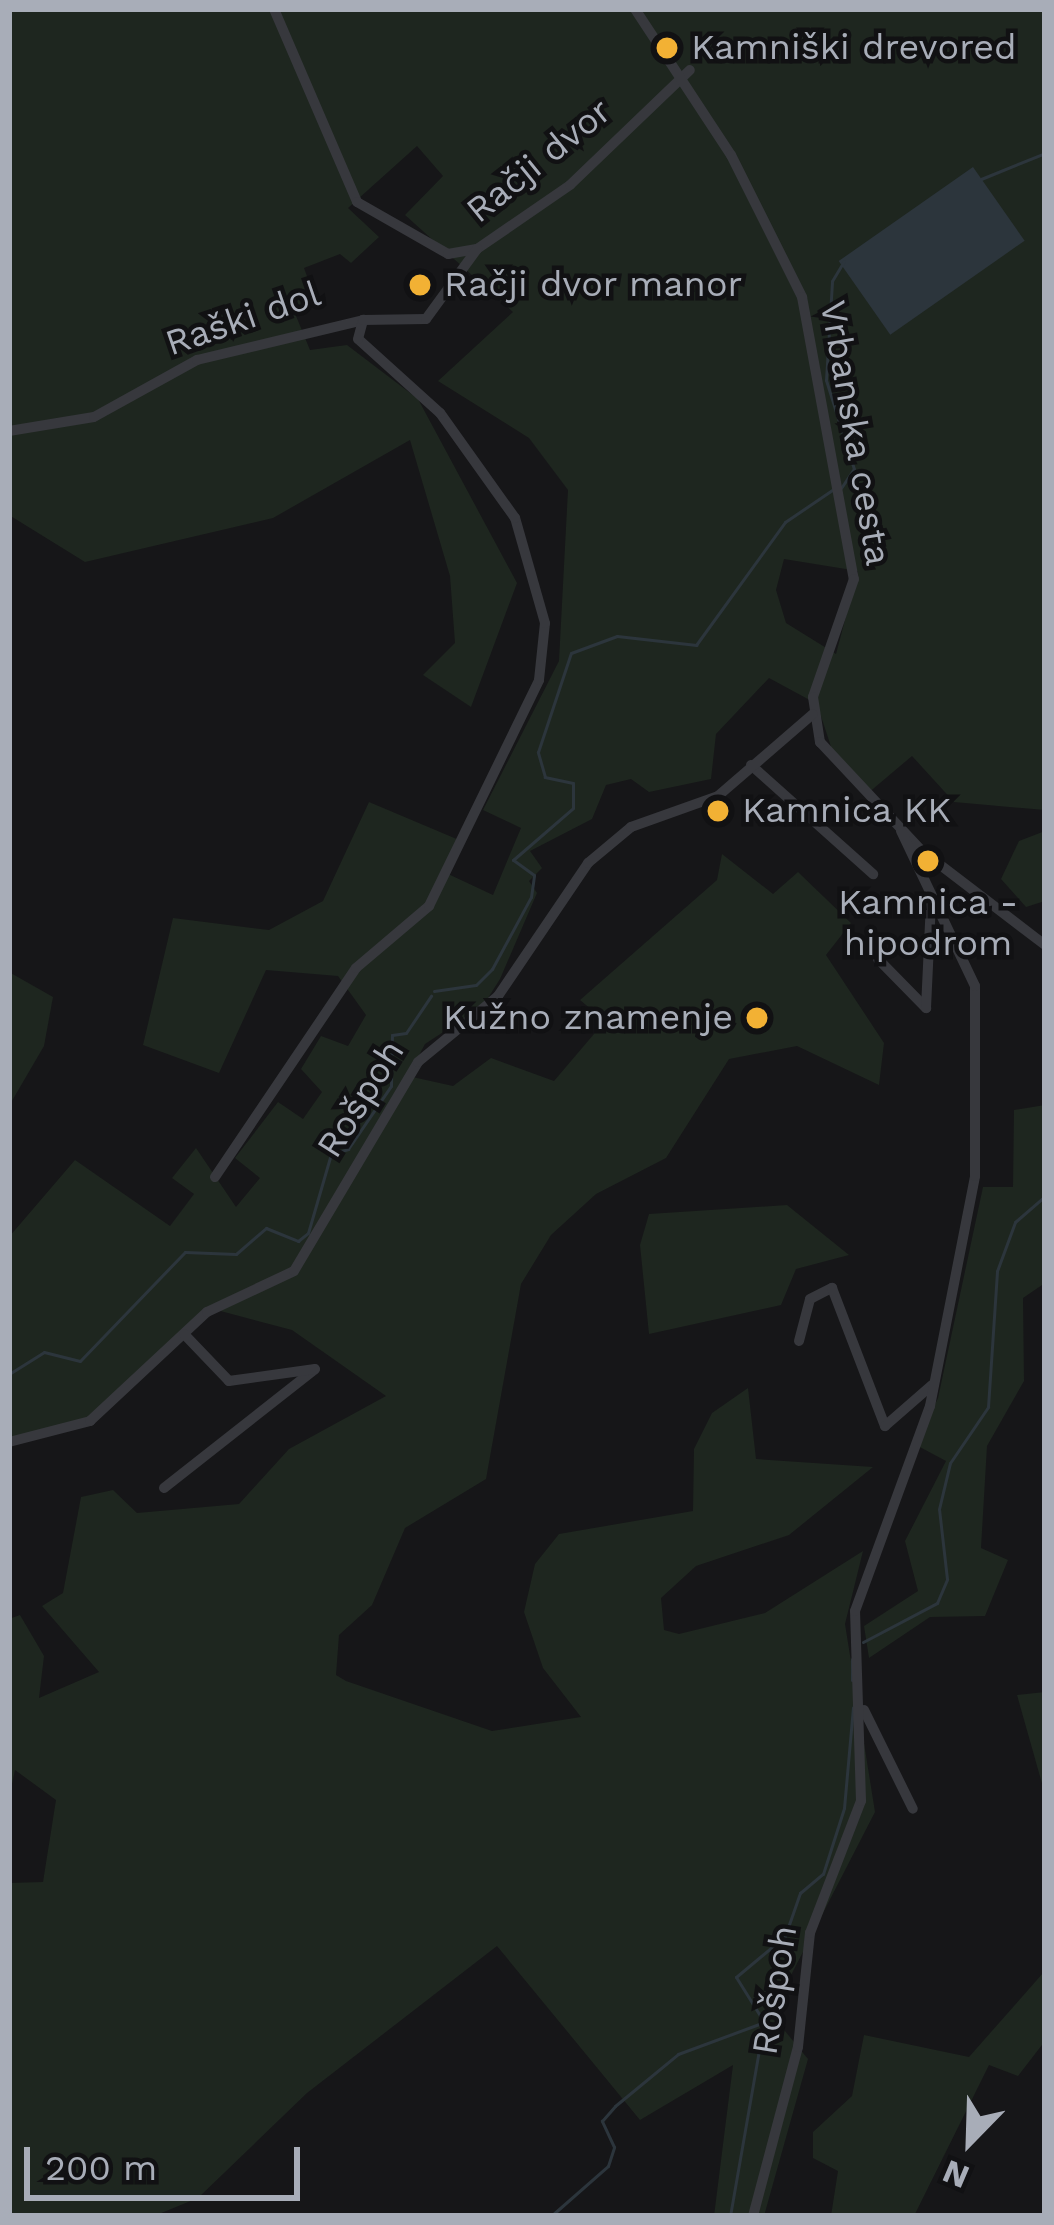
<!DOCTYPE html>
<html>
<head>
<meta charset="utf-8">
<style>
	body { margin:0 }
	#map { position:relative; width:1054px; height:2225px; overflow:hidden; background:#161618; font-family:"Work Sans",sans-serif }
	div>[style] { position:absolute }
	.green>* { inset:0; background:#1e261f }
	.water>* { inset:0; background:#2c353c; transform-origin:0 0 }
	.stream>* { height:3px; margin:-1.5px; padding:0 1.5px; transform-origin:1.5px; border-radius:1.5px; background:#2c353c }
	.minor>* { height:10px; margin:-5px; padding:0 5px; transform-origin:5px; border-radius:5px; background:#37383d }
	.dots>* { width:33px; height:33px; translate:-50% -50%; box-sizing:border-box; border:6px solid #111113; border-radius:50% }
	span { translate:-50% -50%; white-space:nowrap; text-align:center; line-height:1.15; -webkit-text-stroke:9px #111113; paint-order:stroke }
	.poi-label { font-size:36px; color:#a8adb8 }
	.left { translate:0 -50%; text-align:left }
	.right { translate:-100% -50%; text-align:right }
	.street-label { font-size:36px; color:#a8adb8 }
	.frame { position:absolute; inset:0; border:12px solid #a8adb8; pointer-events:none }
	.north { position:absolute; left:910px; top:2081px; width:120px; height:120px; -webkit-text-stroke:9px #111113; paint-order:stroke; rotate:203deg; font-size:33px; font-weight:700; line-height:48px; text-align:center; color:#a8adb8 }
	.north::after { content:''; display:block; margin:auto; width:42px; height:54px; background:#a8adb8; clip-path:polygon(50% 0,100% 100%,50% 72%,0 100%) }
	.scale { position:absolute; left:24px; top:2147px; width:276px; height:54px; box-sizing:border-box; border:6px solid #a8adb8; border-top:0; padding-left:15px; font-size:36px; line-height:42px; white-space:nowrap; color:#a8adb8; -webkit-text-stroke:9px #111113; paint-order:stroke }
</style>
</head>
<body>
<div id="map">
	<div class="green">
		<div style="clip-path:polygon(evenodd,9px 9px,1045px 9px,1045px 810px,954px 802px,912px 756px,867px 794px,838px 768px,817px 704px,769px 678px,716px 734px,711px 779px,649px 792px,631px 779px,606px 785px,592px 819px,530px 851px,542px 868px,529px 881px,537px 893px,500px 979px,483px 1006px,425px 1044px,408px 1076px,453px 1086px,491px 1058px,554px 1081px,605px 1021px,580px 1000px,717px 880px,722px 854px,773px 894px,798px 872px,851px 923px,826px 955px,884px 1043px,879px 1085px,797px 1046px,729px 1059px,666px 1158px,596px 1194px,551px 1235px,521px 1284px,486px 1479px,405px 1528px,372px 1605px,339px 1635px,336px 1675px,346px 1681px,492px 1731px,581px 1717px,543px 1668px,524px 1612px,535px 1564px,559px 1534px,693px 1511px,694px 1449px,712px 1413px,748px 1388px,756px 1459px,873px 1467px,789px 1535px,696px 1566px,661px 1598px,664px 1630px,679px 1634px,765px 1613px,863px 1551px,845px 1624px,875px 1812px,771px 2014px,808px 2059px,764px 2216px,714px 2216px,733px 2065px,640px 2120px,497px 1946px,307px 2093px,198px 2198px,154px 2216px,9px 2216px,9px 1883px,43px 1882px,56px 1800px,15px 1770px,9px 1798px,9px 1619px,20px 1615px,44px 1656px,39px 1698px,99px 1672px,42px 1606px,63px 1593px,81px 1497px,113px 1490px,137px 1513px,239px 1504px,289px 1449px,386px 1396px,292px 1330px,213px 1309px,94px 1418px,9px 1438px,9px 1237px,75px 1160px,170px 1226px,194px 1194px,172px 1178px,196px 1148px,236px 1207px,260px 1178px,235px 1158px,278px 1102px,303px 1119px,322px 1092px,301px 1069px,321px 1036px,348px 1046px,366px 1015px,338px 976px,266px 970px,219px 1073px,143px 1045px,173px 918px,269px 930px,323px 901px,369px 802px,459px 840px,446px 873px,493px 895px,521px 828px,483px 810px,559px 661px,568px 490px,529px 438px,438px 381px,513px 312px,405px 215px,443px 176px,417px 146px,348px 208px,379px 237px,351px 263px,340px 254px,304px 268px,316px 301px,294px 311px,310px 350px,347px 345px,418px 399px,517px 583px,471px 707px,423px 675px,455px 643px,450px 576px,410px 440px,273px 518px,85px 562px,9px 515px,9px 9px,784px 559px,858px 571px,836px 654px,786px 623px,776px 590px,784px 559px)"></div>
		<div style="clip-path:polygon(1045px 831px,1045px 901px,1026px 907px,1001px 879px,1019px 841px)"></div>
		<div style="clip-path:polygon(9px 972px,53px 997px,44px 1046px,9px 1106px)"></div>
		<div style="clip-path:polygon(1045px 1105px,1045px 1283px,1023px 1298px,1024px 1381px,987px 1446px,981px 1548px,1008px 1560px,985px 1616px,930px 1617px,869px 1658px,864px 1626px,918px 1591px,905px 1541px,946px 1461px,916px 1445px,938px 1398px,983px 1187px,1013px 1187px,1014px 1110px)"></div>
		<div style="clip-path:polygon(787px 1205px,849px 1255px,796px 1269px,781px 1305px,649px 1334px,640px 1245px,649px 1214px)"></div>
		<div style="clip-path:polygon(1045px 1692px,1045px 1786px,1043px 1787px,1017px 1695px)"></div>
		<div style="clip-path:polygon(1043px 1973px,1045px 2041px,1018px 2076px,989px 2065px,914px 2216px,831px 2216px,838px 2171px,813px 2158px,813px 2132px,852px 2096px,864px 2035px,969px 2057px)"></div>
	</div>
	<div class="water">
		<div style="left:973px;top:167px;width:90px;height:164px;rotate:55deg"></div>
	</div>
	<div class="stream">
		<div style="left:981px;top:179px;width:69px;rotate:-22.1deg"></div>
		<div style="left:841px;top:488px;width:23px;rotate:-56deg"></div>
		<div style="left:854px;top:469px;width:93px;rotate:-107.5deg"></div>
		<div style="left:826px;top:380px;width:99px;rotate:-86.5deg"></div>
		<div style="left:832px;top:281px;width:23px;rotate:-59deg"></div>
		<div style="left:434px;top:991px;width:42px;rotate:-8.1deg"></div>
		<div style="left:476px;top:985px;width:23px;rotate:-45deg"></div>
		<div style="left:492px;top:969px;width:82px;rotate:-61.6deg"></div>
		<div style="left:531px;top:897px;width:22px;rotate:-82deg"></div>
		<div style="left:534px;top:875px;width:26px;rotate:-144deg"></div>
		<div style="left:513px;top:860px;width:79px;rotate:-40.9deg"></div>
		<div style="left:573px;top:808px;width:25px;rotate:-90deg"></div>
		<div style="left:573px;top:783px;width:29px;rotate:-168deg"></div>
		<div style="left:545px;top:777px;width:26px;rotate:-106deg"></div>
		<div style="left:538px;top:752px;width:104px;rotate:-71.6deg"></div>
		<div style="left:571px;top:653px;width:49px;rotate:-20.3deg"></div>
		<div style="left:617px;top:636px;width:80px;rotate:6.5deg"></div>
		<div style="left:696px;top:645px;width:152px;rotate:-54.1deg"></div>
		<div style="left:785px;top:522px;width:57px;rotate:-34.2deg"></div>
		<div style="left:1045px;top:1021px;width:1px;rotate:90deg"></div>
		<div style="left:9px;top:1374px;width:41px;rotate:-32.2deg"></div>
		<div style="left:44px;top:1352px;width:37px;rotate:14deg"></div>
		<div style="left:80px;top:1361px;width:151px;rotate:-46.1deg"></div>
		<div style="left:185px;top:1252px;width:51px;rotate:2.2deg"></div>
		<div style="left:236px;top:1254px;width:40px;rotate:-41deg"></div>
		<div style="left:266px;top:1228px;width:35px;rotate:22deg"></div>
		<div style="left:298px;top:1241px;width:13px;rotate:-39deg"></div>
		<div style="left:308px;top:1233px;width:82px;rotate:-73.8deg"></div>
		<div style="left:331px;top:1154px;width:18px;rotate:-16deg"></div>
		<div style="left:348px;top:1149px;width:76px;rotate:-55.7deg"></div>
		<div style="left:391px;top:1086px;width:51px;rotate:-88.9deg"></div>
		<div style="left:392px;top:1035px;width:14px;rotate:-8deg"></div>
		<div style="left:406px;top:1033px;width:45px;rotate:-56deg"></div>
		<div style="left:863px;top:1642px;width:84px;rotate:-27.8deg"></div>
		<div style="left:937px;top:1603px;width:26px;rotate:-67deg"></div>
		<div style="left:947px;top:1579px;width:70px;rotate:-96.5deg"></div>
		<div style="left:939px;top:1509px;width:47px;rotate:-76.6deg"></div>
		<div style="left:950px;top:1463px;width:68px;rotate:-55.8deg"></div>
		<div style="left:988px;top:1407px;width:136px;rotate:-86.2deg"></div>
		<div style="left:997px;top:1271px;width:52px;rotate:-69.8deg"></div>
		<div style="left:1015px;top:1222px;width:40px;rotate:-41deg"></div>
		<div style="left:852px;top:1680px;width:21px;rotate:-90deg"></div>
		<div style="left:551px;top:2216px;width:76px;rotate:-41.3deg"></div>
		<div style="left:608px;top:2166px;width:20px;rotate:-72deg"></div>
		<div style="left:614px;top:2147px;width:29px;rotate:-115deg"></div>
		<div style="left:602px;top:2121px;width:20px;rotate:-49deg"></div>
		<div style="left:615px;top:2106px;width:82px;rotate:-39.5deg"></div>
		<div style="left:678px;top:2054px;width:90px;rotate:-20.3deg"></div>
		<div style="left:730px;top:2216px;width:197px;rotate:-80.1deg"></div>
		<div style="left:764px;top:2022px;width:53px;rotate:-121.9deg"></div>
		<div style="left:736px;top:1977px;width:64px;rotate:-39.9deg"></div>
		<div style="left:785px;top:1936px;width:46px;rotate:-70.8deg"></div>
		<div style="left:800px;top:1893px;width:30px;rotate:-40deg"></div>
		<div style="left:823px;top:1874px;width:69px;rotate:-72.3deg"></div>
		<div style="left:844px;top:1808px;width:101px;rotate:-84.9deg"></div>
	</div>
	<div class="minor">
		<div style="left:274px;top:9px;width:210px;rotate:66.7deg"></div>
		<div style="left:357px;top:202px;width:105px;rotate:29.7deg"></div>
		<div style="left:448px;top:254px;width:29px;rotate:-10deg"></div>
		<div style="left:477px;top:249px;width:113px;rotate:-34.5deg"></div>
		<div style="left:570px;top:185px;width:166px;rotate:-43.8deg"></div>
		<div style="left:635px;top:9px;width:175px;rotate:56.7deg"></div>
		<div style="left:731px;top:155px;width:159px;rotate:63.4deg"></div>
		<div style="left:802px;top:297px;width:287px;rotate:79.6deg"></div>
		<div style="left:854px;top:579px;width:125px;rotate:109.2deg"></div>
		<div style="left:813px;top:697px;width:46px;rotate:81.2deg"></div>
		<div style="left:820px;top:742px;width:149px;rotate:46.9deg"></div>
		<div style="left:922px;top:851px;width:155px;rotate:37.4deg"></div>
		<div style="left:9px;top:431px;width:86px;rotate:-9.4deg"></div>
		<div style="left:94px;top:417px;width:118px;rotate:-29deg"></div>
		<div style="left:197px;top:360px;width:171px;rotate:-13.5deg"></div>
		<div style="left:751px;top:765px;width:164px;rotate:41.8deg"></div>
		<div style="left:878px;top:959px;width:69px;rotate:45.6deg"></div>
		<div style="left:926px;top:1008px;width:106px;rotate:-87.3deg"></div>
		<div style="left:215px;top:1177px;width:252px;rotate:-56deg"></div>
		<div style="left:356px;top:968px;width:96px;rotate:-40.3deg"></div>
		<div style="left:429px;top:906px;width:251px;rotate:-64deg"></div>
		<div style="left:539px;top:680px;width:57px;rotate:-84deg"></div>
		<div style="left:545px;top:623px;width:109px;rotate:-105.9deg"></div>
		<div style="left:515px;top:518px;width:129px;rotate:-125.5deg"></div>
		<div style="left:440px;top:413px;width:110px;rotate:-137.9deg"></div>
		<div style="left:358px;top:339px;width:20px;rotate:-75deg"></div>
		<div style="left:363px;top:320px;width:63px;rotate:-0.9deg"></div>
		<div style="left:426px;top:319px;width:87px;rotate:-53.9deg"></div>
		<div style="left:799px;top:1341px;width:43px;rotate:-75.3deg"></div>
		<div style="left:810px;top:1299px;width:25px;rotate:-27deg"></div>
		<div style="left:832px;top:1288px;width:148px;rotate:69deg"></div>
		<div style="left:885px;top:1426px;width:62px;rotate:-41.1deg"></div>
		<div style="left:9px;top:1442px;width:84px;rotate:-14.5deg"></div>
		<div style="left:90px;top:1421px;width:160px;rotate:-43deg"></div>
		<div style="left:207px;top:1312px;width:96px;rotate:-25.2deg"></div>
		<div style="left:294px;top:1271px;width:243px;rotate:-59.3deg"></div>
		<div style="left:418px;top:1062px;width:104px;rotate:-39.5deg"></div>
		<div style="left:498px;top:996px;width:161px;rotate:-55.9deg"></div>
		<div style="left:588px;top:863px;width:56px;rotate:-39.9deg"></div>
		<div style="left:631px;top:827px;width:92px;rotate:-19.6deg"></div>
		<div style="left:718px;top:796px;width:125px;rotate:-40.8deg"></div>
		<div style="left:164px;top:1488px;width:192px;rotate:-38.2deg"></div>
		<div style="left:315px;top:1369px;width:87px;rotate:172.1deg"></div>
		<div style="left:229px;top:1381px;width:65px;rotate:-133.8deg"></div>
		<div style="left:864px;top:1710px;width:110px;rotate:63.7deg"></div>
		<div style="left:753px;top:2216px;width:175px;rotate:-75.1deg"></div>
		<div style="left:798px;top:2047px;width:115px;rotate:-84deg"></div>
		<div style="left:810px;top:1933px;width:142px;rotate:-68.9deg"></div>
		<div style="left:861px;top:1801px;width:190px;rotate:-91.8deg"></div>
		<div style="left:855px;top:1611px;width:218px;rotate:-69.9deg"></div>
		<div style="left:930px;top:1406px;width:234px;rotate:-78.9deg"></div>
		<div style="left:975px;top:1176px;width:190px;rotate:-90deg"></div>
		<div style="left:975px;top:986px;width:172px;rotate:-115.5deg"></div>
	</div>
	<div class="dots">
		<div style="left:667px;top:48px;background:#f2b134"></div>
		<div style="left:420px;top:285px;background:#f2b134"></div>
		<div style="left:718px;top:811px;background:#f2b134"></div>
		<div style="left:928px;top:861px;background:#f2b134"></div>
		<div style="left:757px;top:1018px;background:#f2b134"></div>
	</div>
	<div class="poi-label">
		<span class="left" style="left:691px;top:48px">Kamniški drevored</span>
		<span class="left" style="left:444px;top:285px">Račji dvor manor</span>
		<span class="left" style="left:742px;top:811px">Kamnica KK</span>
		<span style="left:928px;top:923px">Kamnica -<br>hipodrom</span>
		<span class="right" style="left:733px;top:1018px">Kužno znamenje</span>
	</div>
	<div class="street-label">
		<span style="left:539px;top:161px;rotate:-39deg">Račji dvor</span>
		<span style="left:243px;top:319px;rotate:-19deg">Raški dol</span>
		<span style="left:855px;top:433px;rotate:80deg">Vrbanska cesta</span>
		<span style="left:361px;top:1099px;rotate:-58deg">Rošpoh</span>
		<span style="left:775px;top:1990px;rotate:-81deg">Rošpoh</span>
	</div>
	<div class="frame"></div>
	<div class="north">N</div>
	<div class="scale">200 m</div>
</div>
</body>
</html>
